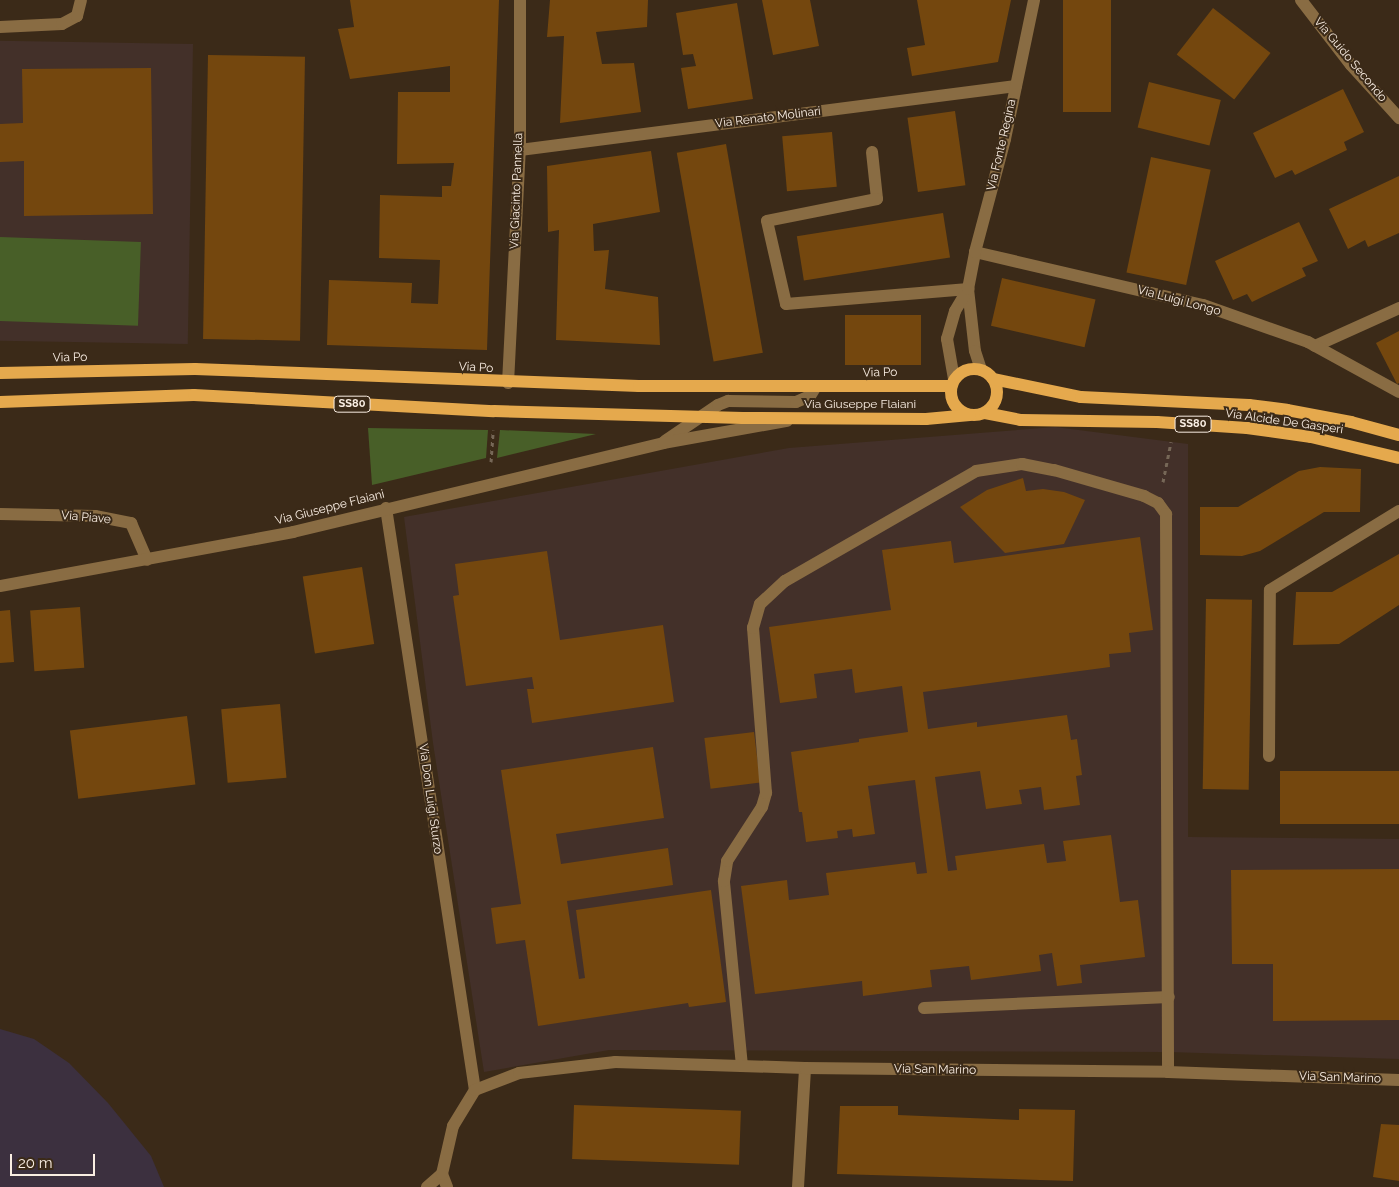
<!DOCTYPE html>
<html>
<head>
<meta charset="utf-8">
<style>
	body { margin:0 }
	#map { position:relative; width:1399px; height:1187px; overflow:hidden; background:#3b2a18; font-family:Raleway,sans-serif }
	div>[style] { position:absolute }
	.education>* { inset:0; background:#433029; transform-origin:0 0 }
	.medical>* { inset:0; background:#3c303f }
	.green>* { inset:0; background:#485f28; transform-origin:0 0 }
	.building>* { inset:0; background:#74470e; transform-origin:0 0 }
	.path>* { height:3px; margin-top:-1.5px; transform-origin:0; background:repeating-linear-gradient(90deg,#766757 0 4px,transparent 0 8px) }
	.service>* { height:12px; margin:-6px; padding:0 6px; transform-origin:6px; border-radius:6px; background:#896c43 }
	.minor>* { height:12px; margin:-6px; padding:0 6px; transform-origin:6px; border-radius:6px; background:#896c43 }
	.tertiary>* { height:12px; margin:-6px; padding:0 6px; transform-origin:6px; border-radius:6px; background:#896c43 }
	.primary>* { height:12px; margin:-6px; padding:0 6px; transform-origin:6px; border-radius:6px; background:#e5a94d }
	.primary>.ring { margin:-6px; padding:0; box-sizing:content-box; background:none; border:12px solid #e5a94d; border-radius:50% }
	span { translate:-50% -50%; white-space:nowrap; text-align:center; line-height:1.15; -webkit-text-stroke:4px #3b2a18; paint-order:stroke }
	.shield-label span { padding:1px 4px; background:#3b2a18; border:1px solid; border-radius:4px; -webkit-text-stroke-width:0 }
	.shield-label { font-size:11px; color:#faeee3; font-weight:700 }
	.street-label { font-size:12px; color:#faeee3 }
	.scale { position:absolute; left:10px; top:1154px; width:85px; height:22px; box-sizing:border-box; border:2px solid #faeee3; border-top:0; padding-left:6px; font-size:15px; line-height:18px; white-space:nowrap; color:#faeee3; -webkit-text-stroke:4px #3b2a18; paint-order:stroke }
</style>
</head>
<body>
<div id="map">
	<div class="education">
		<div style="left:193px;top:44px;width:300px;height:193px;rotate:91deg"></div>
		<div style="clip-path:polygon(1055px 427px,1188px 444px,1188px 837px,1399px 839px,1399px 1059px,1169px 1052px,609px 1050px,484px 1072px,433px 743px,404px 517px,789px 448px)"></div>
	</div>
	<div class="medical">
		<div style="clip-path:polygon(0 1029px,34px 1039px,69px 1063px,108px 1103px,151px 1156px,164px 1187px,0 1187px)"></div>
	</div>
	<div class="green">
		<div style="left:0;top:237px;width:141px;height:84px;rotate:2deg"></div>
		<div style="clip-path:polygon(368px 428px,488px 430px,486px 458px,372px 485px)"></div>
		<div style="clip-path:polygon(500px 430px,596px 434px,497px 458px)"></div>
	</div>
	<div class="building">
		<div style="clip-path:polygon(350px 0,499px 0,487px 350px,327px 345px,329px 280px,412px 283px,411px 303px,438px 304px,440px 260px,379px 258px,380px 195px,442px 197px,442px 186px,451px 186px,454px 163px,397px 164px,398px 92px,450px 92px,450px 66px,350px 79px,338px 29px,354px 27px)"></div>
		<div style="clip-path:polygon(550px 0,648px 0,647px 27px,596px 32px,602px 64px,634px 63px,641px 112px,560px 123px,564px 36px,547px 37px)"></div>
		<div style="clip-path:polygon(762px 0,810px 0,819px 46px,773px 55px)"></div>
		<div style="clip-path:polygon(917px 0,1011px 0,998px 62px,912px 76px,907px 48px,925px 45px)"></div>
		<div style="left:1063px;top:0;width:48px;height:112px"></div>
		<div style="clip-path:polygon(737px 3px,753px 99px,688px 109px,681px 68px,696px 66px,693px 54px,683px 55px,676px 13px)"></div>
		<div style="left:1213px;top:8px;width:73px;height:59px;rotate:38deg"></div>
		<div style="left:208px;top:55px;width:97px;height:284px;rotate:1deg"></div>
		<div style="clip-path:polygon(151px 68px,153px 214px,24px 216px,24px 161px,0 162px,0 124px,23px 123px,22px 69px)"></div>
		<div style="left:1149px;top:82px;width:74px;height:47px;rotate:14deg"></div>
		<div style="clip-path:polygon(1343px 89px,1364px 132px,1344px 142px,1347px 150px,1295px 175px,1292px 170px,1275px 178px,1253px 133px)"></div>
		<div style="left:955px;top:111px;width:75px;height:48px;rotate:82deg"></div>
		<div style="left:832px;top:132px;width:55px;height:50px;rotate:85deg"></div>
		<div style="left:726px;top:144px;width:212px;height:50px;rotate:80deg"></div>
		<div style="clip-path:polygon(651px 151px,660px 212px,593px 224px,594px 251px,609px 250px,605px 289px,658px 297px,660px 345px,556px 340px,559px 230px,548px 232px,547px 166px)"></div>
		<div style="left:1151px;top:157px;width:61px;height:118px;rotate:12deg"></div>
		<div style="clip-path:polygon(1399px 176px,1399px 233px,1368px 247px,1365px 240px,1348px 249px,1329px 209px)"></div>
		<div style="left:943px;top:213px;width:45px;height:148px;rotate:81deg"></div>
		<div style="clip-path:polygon(1299px 222px,1318px 261px,1302px 268px,1306px 276px,1252px 302px,1247px 294px,1233px 300px,1215px 261px)"></div>
		<div style="left:1002px;top:278px;width:96px;height:49px;rotate:13deg"></div>
		<div style="left:845px;top:315px;width:76px;height:50px"></div>
		<div style="clip-path:polygon(1399px 331px,1399px 383px,1397px 384px,1376px 343px)"></div>
		<div style="clip-path:polygon(1320px 467px,1361px 469px,1360px 512px,1324px 512px,1260px 551px,1242px 556px,1200px 555px,1200px 507px,1238px 507px,1299px 471px)"></div>
		<div style="clip-path:polygon(1023px 478px,1026px 491px,1043px 489px,1064px 492px,1085px 500px,1064px 544px,1005px 553px,960px 507px,987px 490px)"></div>
		<div style="clip-path:polygon(1140px 537px,1153px 630px,1129px 633px,1131px 652px,1109px 654px,1110px 667px,923px 692px,928px 729px,977px 722px,977px 727px,1067px 715px,1071px 740px,1077px 739px,1082px 775px,1076px 776px,1080px 805px,1044px 810px,1041px 787px,1019px 790px,1022px 804px,986px 809px,980px 771px,935px 777px,948px 871px,957px 870px,955px 856px,1044px 844px,1047px 863px,1066px 861px,1063px 841px,1111px 835px,1120px 902px,1138px 900px,1145px 957px,1080px 965px,1082px 983px,1057px 986px,1052px 953px,1039px 955px,1041px 971px,971px 980px,969px 966px,930px 970px,932px 987px,863px 996px,862px 981px,755px 994px,741px 886px,787px 880px,789px 900px,829px 895px,826px 873px,915px 862px,917px 874px,927px 873px,915px 780px,868px 786px,875px 834px,853px 837px,852px 829px,837px 831px,838px 838px,806px 842px,802px 812px,799px 812px,791px 752px,859px 742px,859px 739px,908px 732px,902px 686px,855px 693px,852px 669px,814px 674px,817px 698px,780px 703px,769px 627px,891px 610px,882px 550px,951px 541px,954px 563px)"></div>
		<div style="clip-path:polygon(547px 551px,560px 640px,663px 625px,674px 702px,532px 723px,527px 689px,534px 689px,532px 677px,466px 686px,453px 596px,459px 595px,455px 564px)"></div>
		<div style="clip-path:polygon(1399px 554px,1399px 605px,1339px 644px,1293px 645px,1296px 592px,1332px 592px)"></div>
		<div style="left:362px;top:567px;width:78px;height:60px;rotate:81deg"></div>
		<div style="left:1206px;top:599px;width:46px;height:190px;rotate:1deg"></div>
		<div style="left:80px;top:607px;width:61px;height:50px;rotate:86deg"></div>
		<div style="clip-path:polygon(10px 610px,14px 662px,0 663px,0 611px)"></div>
		<div style="left:280px;top:704px;width:74px;height:59px;rotate:85deg"></div>
		<div style="left:187px;top:716px;width:69px;height:118px;rotate:83deg"></div>
		<div style="left:754px;top:732px;width:51px;height:50px;rotate:83deg"></div>
		<div style="clip-path:polygon(653px 747px,664px 818px,556px 834px,561px 864px,668px 848px,673px 885px,567px 901px,579px 979px,585px 978px,576px 910px,711px 890px,726px 1002px,689px 1007px,688px 1003px,538px 1026px,525px 940px,496px 944px,491px 908px,521px 904px,501px 770px)"></div>
		<div style="left:1399px;top:771px;width:53px;height:119px;rotate:90deg"></div>
		<div style="clip-path:polygon(1399px 869px,1399px 1020px,1273px 1021px,1273px 964px,1232px 964px,1231px 870px)"></div>
		<div style="left:574px;top:1105px;width:167px;height:54px;rotate:2deg"></div>
		<div style="clip-path:polygon(840px 1106px,898px 1106px,898px 1115px,1019px 1120px,1019px 1109px,1075px 1110px,1073px 1181px,837px 1174px)"></div>
		<div style="clip-path:polygon(1381px 1124px,1399px 1125px,1399px 1181px,1373px 1177px)"></div>
	</div>
	<div class="path">
		<div style="left:491px;top:462px;width:32px;rotate:-86deg"></div>
		<div style="left:1163px;top:482px;width:41px;rotate:-78.7deg"></div>
	</div>
	<div class="service">
		<div style="left:872px;top:152px;width:47px;rotate:83.9deg"></div>
		<div style="left:877px;top:199px;width:112px;rotate:168.7deg"></div>
		<div style="left:767px;top:221px;width:85px;rotate:77.1deg"></div>
		<div style="left:786px;top:304px;width:183px;rotate:-4.7deg"></div>
		<div style="left:1315px;top:346px;width:92px;rotate:-24.3deg"></div>
		<div style="left:1269px;top:756px;width:166px;rotate:-89.7deg"></div>
		<div style="left:1270px;top:590px;width:151px;rotate:-31.5deg"></div>
		<div style="left:924px;top:1008px;width:245px;rotate:-2.6deg"></div>
		<div style="left:742px;top:1066px;width:186px;rotate:-95.6deg"></div>
		<div style="left:724px;top:881px;width:20px;rotate:-81deg"></div>
		<div style="left:727px;top:861px;width:64px;rotate:-57.1deg"></div>
		<div style="left:762px;top:807px;width:15px;rotate:-74deg"></div>
		<div style="left:766px;top:793px;width:166px;rotate:-94.5deg"></div>
		<div style="left:753px;top:628px;width:25px;rotate:-74deg"></div>
		<div style="left:760px;top:604px;width:34px;rotate:-43deg"></div>
		<div style="left:785px;top:581px;width:220px;rotate:-29.9deg"></div>
		<div style="left:976px;top:471px;width:47px;rotate:-8.7deg"></div>
		<div style="left:1022px;top:464px;width:33px;rotate:11deg"></div>
		<div style="left:1054px;top:470px;width:94px;rotate:16.1deg"></div>
		<div style="left:1144px;top:496px;width:16px;rotate:27deg"></div>
		<div style="left:1158px;top:503px;width:14px;rotate:54deg"></div>
		<div style="left:1166px;top:514px;width:558px;rotate:89.79deg"></div>
		<div style="left:427px;top:1187px;width:20px;rotate:-41deg"></div>
	</div>
	<div class="minor">
		<div style="left:1301px;top:0;width:82px;rotate:52.4deg"></div>
		<div style="left:1351px;top:65px;width:72px;rotate:47.8deg"></div>
		<div style="left:0;top:27px;width:62px;rotate:-2.8deg"></div>
		<div style="left:62px;top:24px;width:17px;rotate:-28deg"></div>
		<div style="left:77px;top:16px;width:16px;rotate:-76deg"></div>
		<div style="left:520px;top:150px;width:500px;rotate:-7.35deg"></div>
		<div style="left:975px;top:252px;width:234px;rotate:13.1deg"></div>
		<div style="left:1203px;top:305px;width:111px;rotate:19.4deg"></div>
		<div style="left:1308px;top:342px;width:104px;rotate:28.8deg"></div>
		<div style="left:968px;top:289px;width:62px;rotate:83.6deg"></div>
		<div style="left:975px;top:351px;width:20px;rotate:72deg"></div>
		<div style="left:954px;top:379px;width:41px;rotate:-99.9deg"></div>
		<div style="left:947px;top:339px;width:29px;rotate:-74deg"></div>
		<div style="left:955px;top:311px;width:26px;rotate:-59deg"></div>
		<div style="left:968px;top:289px;width:38px;rotate:-79deg"></div>
		<div style="left:975px;top:252px;width:117px;rotate:-75.1deg"></div>
		<div style="left:1005px;top:139px;width:142px;rotate:-78.2deg"></div>
		<div style="left:508px;top:383px;width:233px;rotate:-87.1deg"></div>
		<div style="left:520px;top:150px;width:150px;rotate:-90deg"></div>
		<div style="left:386px;top:508px;width:589px;rotate:81.31deg"></div>
		<div style="left:0;top:514px;width:95px;rotate:1.2deg"></div>
		<div style="left:95px;top:516px;width:37px;rotate:11deg"></div>
		<div style="left:131px;top:523px;width:40px;rotate:66.6deg"></div>
		<div style="left:798px;top:1187px;width:119px;rotate:-86.6deg"></div>
	</div>
	<div class="tertiary">
		<div style="left:665px;top:441px;width:64px;rotate:-34.2deg"></div>
		<div style="left:718px;top:405px;width:11px;rotate:-22deg"></div>
		<div style="left:728px;top:401px;width:68px;rotate:0.8deg"></div>
		<div style="left:796px;top:402px;width:15px;rotate:-23deg"></div>
		<div style="left:810px;top:396px;width:9px;rotate:-58deg"></div>
		<div style="left:0;top:586px;width:298px;rotate:-10.4deg"></div>
		<div style="left:293px;top:532px;width:381px;rotate:-13.5deg"></div>
		<div style="left:663px;top:443px;width:126px;rotate:-10.1deg"></div>
		<div style="left:447px;top:1187px;width:14px;rotate:-111deg"></div>
		<div style="left:442px;top:1174px;width:49px;rotate:-77.1deg"></div>
		<div style="left:453px;top:1126px;width:42px;rotate:-58.6deg"></div>
		<div style="left:475px;top:1090px;width:47px;rotate:-21.1deg"></div>
		<div style="left:519px;top:1073px;width:97px;rotate:-6.5deg"></div>
		<div style="left:615px;top:1062px;width:190px;rotate:1.8deg"></div>
		<div style="left:805px;top:1068px;width:363px;rotate:0.6deg"></div>
		<div style="left:1168px;top:1072px;width:231px;rotate:2deg"></div>
	</div>
	<div class="primary">
		<div class="ring" style="left:951px;top:369px;width:34px;height:34px"></div>
		<div style="left:0;top:373px;width:195px;rotate:-1.2deg"></div>
		<div style="left:195px;top:369px;width:444px;rotate:2.2deg"></div>
		<div style="left:639px;top:386px;width:312px"></div>
		<div style="left:993px;top:379px;width:90px;rotate:11.6deg"></div>
		<div style="left:1081px;top:397px;width:168px;rotate:2.7deg"></div>
		<div style="left:1249px;top:405px;width:38px;rotate:7deg"></div>
		<div style="left:1287px;top:410px;width:65px;rotate:10.6deg"></div>
		<div style="left:1351px;top:422px;width:50px;rotate:15.2deg"></div>
		<div style="left:0;top:402px;width:194px;rotate:-2.1deg"></div>
		<div style="left:194px;top:395px;width:300px;rotate:3.1deg"></div>
		<div style="left:494px;top:411px;width:249px;rotate:1.6deg"></div>
		<div style="left:743px;top:418px;width:183px;rotate:0.3deg"></div>
		<div style="left:926px;top:419px;width:44px;rotate:-5.2deg"></div>
		<div style="left:985px;top:413px;width:37px;rotate:11deg"></div>
		<div style="left:1021px;top:420px;width:136px;rotate:0.8deg"></div>
		<div style="left:1157px;top:422px;width:90px;rotate:3.8deg"></div>
		<div style="left:1247px;top:428px;width:65px;rotate:8deg"></div>
		<div style="left:1311px;top:437px;width:90px;rotate:13.4deg"></div>
	</div>
	<div class="shield-label">
		<span style="left:352px;top:404px">SS80</span>
		<span style="left:1193px;top:424px">SS80</span>
	</div>
	<div class="street-label">
		<span style="left:1350px;top:60px;rotate:50deg">Via Guido Secondo</span>
		<span style="left:768px;top:118px;rotate:-7deg">Via Renato Molinari</span>
		<span style="left:1002px;top:145px;rotate:-77deg">Via Fonte Regina</span>
		<span style="left:517px;top:191px;rotate:-88deg">Via Giacinto Pannella</span>
		<span style="left:1179px;top:301px;rotate:15deg">Via Luigi Longo</span>
		<span style="left:70px;top:358px;rotate:-1deg">Via Po</span>
		<span style="left:476px;top:368px;rotate:3deg">Via Po</span>
		<span style="left:880px;top:373px;rotate:-1deg">Via Po</span>
		<span style="left:860px;top:405px">Via Giuseppe Flaiani</span>
		<span style="left:1284px;top:422px;rotate:8deg">Via Alcide De Gasperi</span>
		<span style="left:330px;top:508px;rotate:-14deg">Via Giuseppe Flaiani</span>
		<span style="left:86px;top:518px;rotate:5deg">Via Piave</span>
		<span style="left:430px;top:799px;rotate:82deg">Via Don Luigi Sturzo</span>
		<span style="left:935px;top:1070px;rotate:1deg">Via San Marino</span>
		<span style="left:1340px;top:1078px;rotate:2deg">Via San Marino</span>
	</div>
	<div class="scale">20 m</div>
</div>
</body>
</html>
